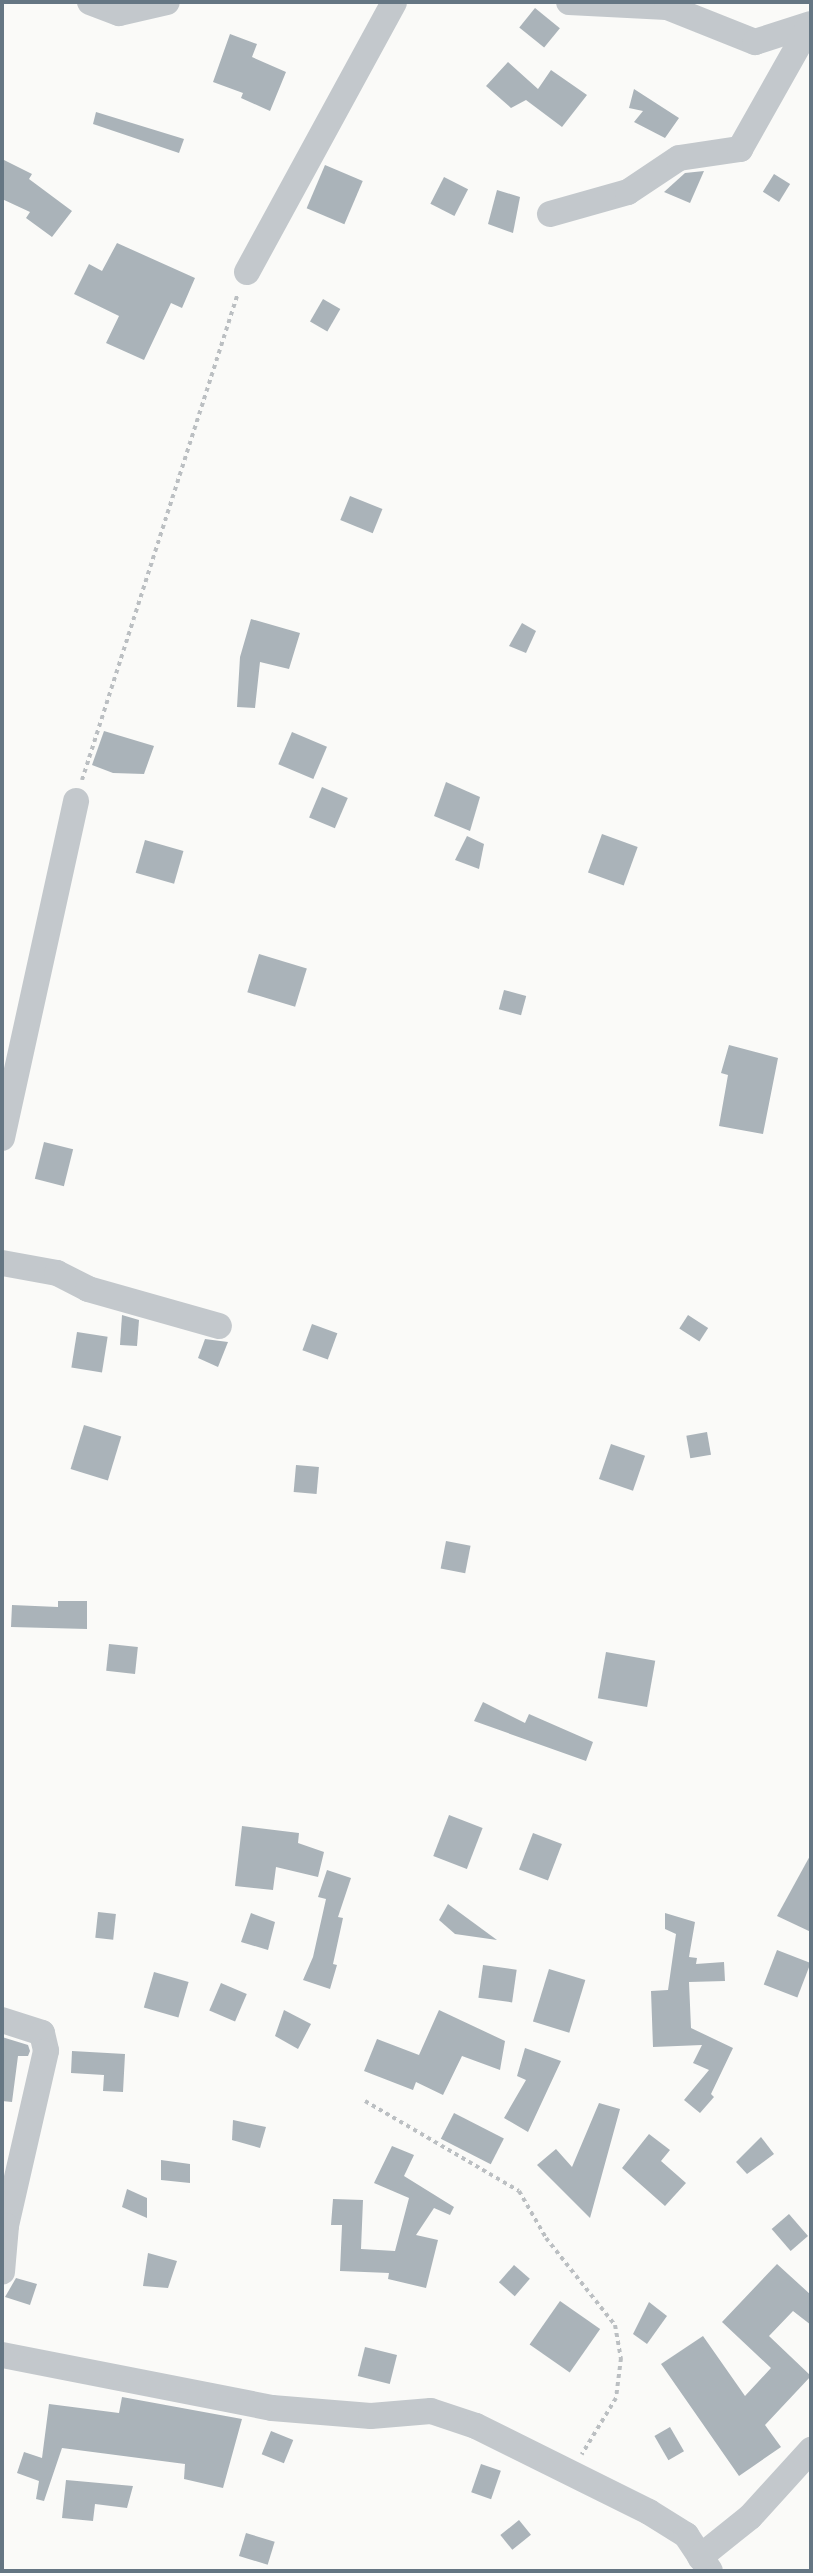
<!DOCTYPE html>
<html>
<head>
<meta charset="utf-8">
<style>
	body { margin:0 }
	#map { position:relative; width:813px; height:2573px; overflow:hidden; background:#fafaf8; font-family:"Source Sans 3",sans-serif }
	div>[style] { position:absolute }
	.building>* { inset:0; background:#aab3b9; transform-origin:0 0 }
	.path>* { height:4px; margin-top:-2px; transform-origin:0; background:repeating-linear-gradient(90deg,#bbbfc2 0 4px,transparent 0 8px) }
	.minor>* { height:26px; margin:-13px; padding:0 13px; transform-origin:13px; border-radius:13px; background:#c3c8cc }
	span { translate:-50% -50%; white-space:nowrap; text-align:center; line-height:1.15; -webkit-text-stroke:8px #fff; paint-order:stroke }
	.frame { position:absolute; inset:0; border:4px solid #657683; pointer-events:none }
</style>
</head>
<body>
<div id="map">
	<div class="building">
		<div style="left:535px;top:8px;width:32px;height:25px;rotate:39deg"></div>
		<div style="clip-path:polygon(230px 34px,257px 44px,252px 57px,286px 72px,270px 111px,241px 98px,243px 93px,213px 82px)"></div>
		<div style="clip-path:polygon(508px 62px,538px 89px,551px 70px,587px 95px,562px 127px,526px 100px,511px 108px,486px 86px)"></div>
		<div style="clip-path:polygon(634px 89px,679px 118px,665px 138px,634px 122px,643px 111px,629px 108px)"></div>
		<div style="clip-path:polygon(96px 112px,184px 139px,179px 153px,93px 124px)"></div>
		<div style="clip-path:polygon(2px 159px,32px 174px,29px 179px,72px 211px,52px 237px,26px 218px,30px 212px,2px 199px)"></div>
		<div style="left:325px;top:165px;width:41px;height:47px;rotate:23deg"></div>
		<div style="clip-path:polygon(704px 171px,690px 203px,664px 192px,685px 173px)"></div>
		<div style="left:774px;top:174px;width:19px;height:21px;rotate:32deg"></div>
		<div style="left:444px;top:177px;width:27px;height:30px;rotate:27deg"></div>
		<div style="clip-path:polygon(497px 190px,520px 197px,513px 233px,488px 224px)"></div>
		<div style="clip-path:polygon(117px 243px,195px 278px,182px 308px,171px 303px,144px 360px,106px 343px,119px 316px,74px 294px,89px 264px,102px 271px)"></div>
		<div style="left:323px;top:299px;width:20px;height:26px;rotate:30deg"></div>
		<div style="left:350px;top:496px;width:35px;height:26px;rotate:22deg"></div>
		<div style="clip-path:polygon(251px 619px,300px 633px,289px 669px,260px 662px,255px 708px,237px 707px,240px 657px)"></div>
		<div style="clip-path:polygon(522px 623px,536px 631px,526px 653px,509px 646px)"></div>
		<div style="clip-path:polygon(104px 731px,154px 746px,144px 774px,113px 773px,92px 765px)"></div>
		<div style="left:292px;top:732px;width:38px;height:35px;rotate:23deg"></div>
		<div style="clip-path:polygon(446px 782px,480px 797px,470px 831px,434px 816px)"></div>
		<div style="left:322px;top:787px;width:28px;height:33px;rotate:23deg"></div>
		<div style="left:602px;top:834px;width:38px;height:41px;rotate:20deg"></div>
		<div style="clip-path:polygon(467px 836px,484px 844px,479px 869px,455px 860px)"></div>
		<div style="left:145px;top:840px;width:40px;height:34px;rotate:16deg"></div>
		<div style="left:259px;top:954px;width:50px;height:40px;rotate:17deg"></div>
		<div style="left:504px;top:990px;width:23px;height:20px;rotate:15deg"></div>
		<div style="clip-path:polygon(729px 1045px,778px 1058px,763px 1134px,719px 1126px,728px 1075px,721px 1073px)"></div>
		<div style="left:44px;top:1142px;width:30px;height:38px;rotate:14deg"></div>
		<div style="clip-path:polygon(122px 1315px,139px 1320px,137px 1346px,120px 1345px)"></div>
		<div style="left:688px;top:1315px;width:24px;height:16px;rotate:33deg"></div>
		<div style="left:312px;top:1324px;width:27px;height:28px;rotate:20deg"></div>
		<div style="left:77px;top:1332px;width:31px;height:36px;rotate:9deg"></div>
		<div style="clip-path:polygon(205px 1339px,228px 1342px,218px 1367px,198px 1358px)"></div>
		<div style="left:84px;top:1425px;width:39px;height:46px;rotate:17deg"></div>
		<div style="left:707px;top:1432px;width:23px;height:21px;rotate:80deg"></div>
		<div style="left:611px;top:1444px;width:36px;height:37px;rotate:19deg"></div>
		<div style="left:296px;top:1465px;width:23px;height:27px;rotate:5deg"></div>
		<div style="left:446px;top:1541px;width:25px;height:28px;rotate:11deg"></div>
		<div style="clip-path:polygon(58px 1601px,87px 1601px,87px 1629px,11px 1627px,12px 1605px,58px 1607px)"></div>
		<div style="left:109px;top:1644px;width:29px;height:27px;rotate:6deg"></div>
		<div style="left:606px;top:1652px;width:50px;height:47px;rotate:10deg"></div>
		<div style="clip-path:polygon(483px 1702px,525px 1723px,529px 1714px,593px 1742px,586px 1761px,474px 1721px)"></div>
		<div style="left:449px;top:1815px;width:36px;height:44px;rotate:21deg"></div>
		<div style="clip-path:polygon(242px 1826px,299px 1833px,298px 1843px,324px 1852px,318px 1877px,276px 1867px,273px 1890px,235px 1886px)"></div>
		<div style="left:533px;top:1833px;width:31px;height:39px;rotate:21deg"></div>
		<div style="clip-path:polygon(811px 1854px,811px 1932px,777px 1916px)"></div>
		<div style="clip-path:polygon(327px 1870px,351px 1878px,338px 1917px,343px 1918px,333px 1964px,337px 1965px,330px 1989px,303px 1980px,313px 1957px,326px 1899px,318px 1897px)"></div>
		<div style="clip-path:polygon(448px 1904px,497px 1940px,455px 1934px,439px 1920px)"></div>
		<div style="left:98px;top:1912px;width:18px;height:26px;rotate:6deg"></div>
		<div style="clip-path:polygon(251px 1913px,275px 1922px,268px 1950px,241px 1942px)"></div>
		<div style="clip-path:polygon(665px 1913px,695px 1922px,689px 1957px,697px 1958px,696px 1964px,724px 1962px,725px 1981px,689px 1982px,691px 2028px,733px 2048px,711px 2094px,714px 2097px,700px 2113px,684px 2100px,709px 2070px,693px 2063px,702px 2045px,653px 2047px,651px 1991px,668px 1990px,676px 1934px,665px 1929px)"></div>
		<div style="left:777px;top:1950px;width:36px;height:37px;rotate:21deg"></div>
		<div style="left:483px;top:1965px;width:34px;height:33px;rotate:8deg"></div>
		<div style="left:549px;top:1969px;width:38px;height:55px;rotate:17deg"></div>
		<div style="left:154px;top:1972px;width:36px;height:37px;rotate:16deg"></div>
		<div style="left:221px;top:1983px;width:28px;height:30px;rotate:23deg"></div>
		<div style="clip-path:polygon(284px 2010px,311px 2024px,298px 2049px,275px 2036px)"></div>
		<div style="clip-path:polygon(439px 2010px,505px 2041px,500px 2070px,462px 2056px,443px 2095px,416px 2082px,413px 2090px,364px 2071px,377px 2039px,419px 2055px)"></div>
		<div style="clip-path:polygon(2px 2037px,28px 2045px,30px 2051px,28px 2056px,18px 2056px,12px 2102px,2px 2101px)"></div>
		<div style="clip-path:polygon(525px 2048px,561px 2061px,528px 2132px,504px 2118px,526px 2080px,517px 2076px)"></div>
		<div style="clip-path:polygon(72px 2051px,125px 2054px,123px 2092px,103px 2091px,104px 2075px,71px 2073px)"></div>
		<div style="clip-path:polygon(599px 2103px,620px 2109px,590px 2218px,537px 2165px,556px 2149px,572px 2167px)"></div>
		<div style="left:454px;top:2113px;width:56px;height:29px;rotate:27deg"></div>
		<div style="clip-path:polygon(233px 2120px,266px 2127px,260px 2148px,232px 2140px)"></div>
		<div style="clip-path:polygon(649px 2134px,670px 2150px,661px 2161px,686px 2183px,665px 2206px,622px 2168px)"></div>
		<div style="clip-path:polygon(761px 2137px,774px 2154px,747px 2174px,736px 2162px)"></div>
		<div style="clip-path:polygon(392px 2146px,414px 2155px,404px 2176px,454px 2207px,450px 2215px,434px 2208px,416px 2235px,438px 2240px,426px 2288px,388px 2279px,389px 2273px,340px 2271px,342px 2225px,331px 2225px,333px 2199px,363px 2200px,361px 2249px,395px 2251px,409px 2198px,374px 2183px)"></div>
		<div style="clip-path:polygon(161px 2160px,190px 2164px,190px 2183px,161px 2180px)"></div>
		<div style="clip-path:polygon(127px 2189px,147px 2198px,147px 2218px,122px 2207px)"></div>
		<div style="left:789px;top:2214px;width:29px;height:23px;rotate:49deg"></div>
		<div style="clip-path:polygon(148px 2253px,177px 2261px,168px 2288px,143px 2286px)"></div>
		<div style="clip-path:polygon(777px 2264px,811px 2295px,811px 2325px,793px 2311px,769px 2336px,811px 2376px,765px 2425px,781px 2447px,739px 2476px,661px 2364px,703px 2336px,745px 2396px,771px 2368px,722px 2322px)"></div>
		<div style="left:514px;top:2265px;width:21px;height:23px;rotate:41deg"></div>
		<div style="clip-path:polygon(16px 2278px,37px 2284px,30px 2305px,5px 2297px)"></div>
		<div style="left:560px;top:2301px;width:49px;height:53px;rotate:35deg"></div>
		<div style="clip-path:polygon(649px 2302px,667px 2316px,647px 2344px,633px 2334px)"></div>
		<div style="left:365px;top:2347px;width:33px;height:30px;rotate:14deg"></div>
		<div style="clip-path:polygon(122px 2397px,242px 2419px,223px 2488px,184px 2479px,185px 2464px,62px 2448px,44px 2501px,36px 2499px,39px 2481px,17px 2473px,24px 2452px,42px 2458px,49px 2404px,119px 2413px)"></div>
		<div style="left:670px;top:2427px;width:28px;height:18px;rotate:60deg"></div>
		<div style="left:271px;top:2431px;width:24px;height:25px;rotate:22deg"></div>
		<div style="left:481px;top:2464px;width:21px;height:30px;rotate:19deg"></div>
		<div style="clip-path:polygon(66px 2480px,133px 2486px,127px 2508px,95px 2504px,93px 2521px,62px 2518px)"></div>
		<div style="left:519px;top:2520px;width:19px;height:24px;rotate:51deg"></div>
		<div style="left:246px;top:2533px;width:30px;height:24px;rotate:17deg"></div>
	</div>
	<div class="path">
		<div style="left:82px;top:780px;width:511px;rotate:-72.24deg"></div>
		<div style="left:365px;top:2101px;width:178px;rotate:30.3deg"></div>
		<div style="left:519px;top:2191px;width:54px;rotate:60.1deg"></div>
		<div style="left:546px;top:2238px;width:111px;rotate:51.6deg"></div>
		<div style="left:615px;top:2325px;width:34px;rotate:80deg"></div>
		<div style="left:621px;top:2358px;width:40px;rotate:97.1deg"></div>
		<div style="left:616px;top:2398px;width:66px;rotate:121.3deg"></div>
	</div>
	<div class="minor">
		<div style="left:90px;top:2px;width:31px;rotate:21deg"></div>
		<div style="left:119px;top:13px;width:49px;rotate:-12.9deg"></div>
		<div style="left:569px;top:2px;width:98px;rotate:2.9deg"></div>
		<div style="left:667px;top:7px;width:95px;rotate:21.7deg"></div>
		<div style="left:755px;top:42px;width:59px;rotate:-17.8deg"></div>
		<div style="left:550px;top:214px;width:81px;rotate:-15.8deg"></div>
		<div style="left:628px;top:192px;width:61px;rotate:-33.7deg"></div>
		<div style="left:679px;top:158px;width:62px;rotate:-8.4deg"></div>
		<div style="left:740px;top:149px;width:142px;rotate:-60.6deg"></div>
		<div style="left:247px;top:272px;width:307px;rotate:-61.4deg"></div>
		<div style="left:2px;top:1138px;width:345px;rotate:-77.6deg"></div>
		<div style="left:2px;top:1263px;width:56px;rotate:10.3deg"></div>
		<div style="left:57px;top:1273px;width:35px;rotate:27deg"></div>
		<div style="left:88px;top:1289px;width:136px;rotate:15.8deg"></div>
		<div style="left:2px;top:2020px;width:42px;rotate:18deg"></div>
		<div style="left:42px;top:2033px;width:18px;rotate:77deg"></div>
		<div style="left:46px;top:2051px;width:180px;rotate:102.9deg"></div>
		<div style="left:6px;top:2226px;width:46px;rotate:95deg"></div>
		<div style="left:2px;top:2355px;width:275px;rotate:11.1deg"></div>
		<div style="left:272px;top:2408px;width:99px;rotate:4.6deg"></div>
		<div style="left:371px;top:2416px;width:60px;rotate:-4.8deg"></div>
		<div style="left:431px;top:2411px;width:47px;rotate:18.4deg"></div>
		<div style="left:476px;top:2426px;width:193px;rotate:26.4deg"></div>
		<div style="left:649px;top:2512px;width:44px;rotate:31.9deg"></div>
		<div style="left:686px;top:2535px;width:43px;rotate:56.3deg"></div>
		<div style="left:700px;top:2557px;width:64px;rotate:-38.7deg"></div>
		<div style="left:750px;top:2517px;width:91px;rotate:-47.7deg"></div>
	</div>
	<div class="frame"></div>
</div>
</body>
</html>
